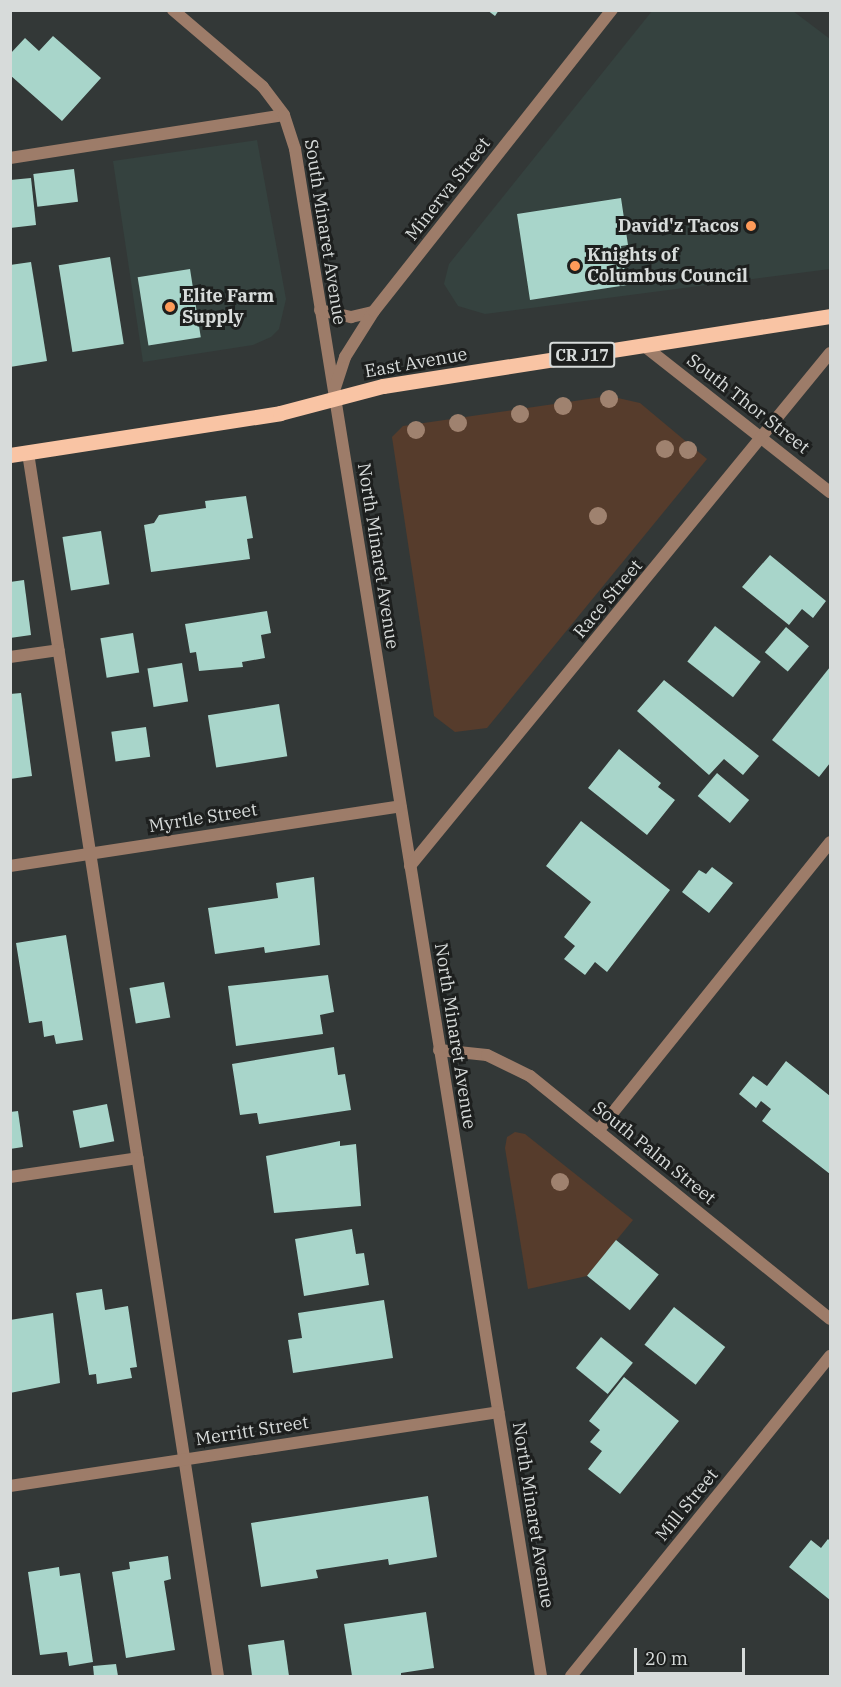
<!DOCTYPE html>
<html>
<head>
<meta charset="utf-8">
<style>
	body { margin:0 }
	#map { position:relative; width:841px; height:1687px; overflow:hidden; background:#333837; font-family:"IBM Plex Serif",serif }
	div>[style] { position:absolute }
	.built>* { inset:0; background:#35423f }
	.green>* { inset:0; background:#563c2c }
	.building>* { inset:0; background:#a8d5ca; transform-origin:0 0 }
	.lane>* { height:12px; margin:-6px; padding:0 6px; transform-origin:6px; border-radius:6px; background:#9d7c69 }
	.street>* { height:12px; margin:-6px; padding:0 6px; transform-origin:6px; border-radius:6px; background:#9d7c69 }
	.primary>* { height:15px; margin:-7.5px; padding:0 7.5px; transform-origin:7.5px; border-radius:7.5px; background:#f9c4a4 }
	.trees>* { width:18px; height:18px; margin:-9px; border-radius:50%; background:#9f826f }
	.dots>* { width:16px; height:16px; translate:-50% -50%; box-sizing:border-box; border:3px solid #1d1f1e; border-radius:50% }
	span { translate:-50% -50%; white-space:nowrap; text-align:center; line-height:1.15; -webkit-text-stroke:6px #1d1f1e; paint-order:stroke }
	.shield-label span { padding:2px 4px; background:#1d1f1e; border:2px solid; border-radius:4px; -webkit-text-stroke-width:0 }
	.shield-label { font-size:16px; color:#d7dbda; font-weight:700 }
	.street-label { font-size:18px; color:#d7dbda }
	.poi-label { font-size:18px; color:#d7dbda; font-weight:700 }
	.right { translate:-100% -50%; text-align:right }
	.left { translate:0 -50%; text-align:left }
	.frame { position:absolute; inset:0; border:12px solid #d7dbda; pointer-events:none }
	.scale { position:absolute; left:634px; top:1648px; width:111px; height:27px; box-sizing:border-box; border:3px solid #d7dbda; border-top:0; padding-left:8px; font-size:18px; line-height:21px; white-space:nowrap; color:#d7dbda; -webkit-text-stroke:4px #1d1f1e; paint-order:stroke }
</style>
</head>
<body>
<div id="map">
	<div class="built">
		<div style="clip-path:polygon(652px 11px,793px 11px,830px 39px,830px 269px,485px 314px,458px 306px,444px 284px,449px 264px)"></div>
		<div style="clip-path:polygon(257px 140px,286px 299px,279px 329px,271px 337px,253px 345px,143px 362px,113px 161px)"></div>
	</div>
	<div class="green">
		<div style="clip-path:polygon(609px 396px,640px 403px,707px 459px,487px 728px,455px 732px,434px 716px,392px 437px,403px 426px)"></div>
		<div style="clip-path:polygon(515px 1132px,525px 1134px,633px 1220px,587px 1276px,528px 1289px,505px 1148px,507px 1137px)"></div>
	</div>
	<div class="building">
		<div style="clip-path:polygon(487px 10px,499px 10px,495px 16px)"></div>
		<div style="clip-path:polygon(53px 36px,101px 78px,62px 121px,10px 75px,10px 54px,25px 38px,39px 51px)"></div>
		<div style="left:74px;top:169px;width:33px;height:41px;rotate:83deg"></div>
		<div style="clip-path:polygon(31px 178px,36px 225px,10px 228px,10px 180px)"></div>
		<div style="clip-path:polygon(621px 198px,628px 245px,621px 246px,627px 285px,530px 300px,517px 214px)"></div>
		<div style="left:110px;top:257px;width:88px;height:52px;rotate:81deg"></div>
		<div style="clip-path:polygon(31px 262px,47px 361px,10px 367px,10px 265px)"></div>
		<div style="left:190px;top:269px;width:69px;height:53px;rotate:81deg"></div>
		<div style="clip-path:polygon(246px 496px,253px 538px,247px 539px,250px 559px,151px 572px,144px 525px,154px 523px,159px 515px,206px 508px,205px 501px)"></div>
		<div style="left:101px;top:531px;width:54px;height:39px;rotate:81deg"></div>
		<div style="clip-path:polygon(770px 555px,826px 601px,813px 618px,802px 609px,789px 625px,742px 587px)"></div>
		<div style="clip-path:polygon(24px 580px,31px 635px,10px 638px,10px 582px)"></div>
		<div style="clip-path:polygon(267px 611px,271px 633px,261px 635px,265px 658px,242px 662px,243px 667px,199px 671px,196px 652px,190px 653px,185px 624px)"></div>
		<div style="left:715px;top:626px;width:58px;height:45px;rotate:38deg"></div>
		<div style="left:786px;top:627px;width:30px;height:33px;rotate:40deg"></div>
		<div style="left:133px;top:633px;width:40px;height:33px;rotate:81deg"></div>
		<div style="left:182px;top:663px;width:39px;height:35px;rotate:81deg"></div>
		<div style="clip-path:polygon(830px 667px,830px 763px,819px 777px,772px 740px)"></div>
		<div style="clip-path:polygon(664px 680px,759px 756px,743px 775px,724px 759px,709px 775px,637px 711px)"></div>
		<div style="clip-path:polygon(21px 693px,32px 776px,10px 779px,10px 694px)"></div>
		<div style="left:279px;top:704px;width:53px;height:72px;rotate:81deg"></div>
		<div style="left:146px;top:727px;width:30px;height:35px;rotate:82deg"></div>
		<div style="clip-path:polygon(619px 749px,661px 783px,658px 787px,675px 800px,647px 835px,588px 788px)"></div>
		<div style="left:717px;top:773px;width:42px;height:30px;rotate:40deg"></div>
		<div style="clip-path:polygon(581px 821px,670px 890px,607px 972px,595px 962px,585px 975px,564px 959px,575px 946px,564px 937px,591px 902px,546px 866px)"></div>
		<div style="clip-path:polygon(712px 867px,733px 883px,709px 913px,682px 892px,699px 870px,706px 874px)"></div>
		<div style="clip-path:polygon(314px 877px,320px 945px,265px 953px,264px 947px,215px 954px,208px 908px,278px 898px,276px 883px)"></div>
		<div style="clip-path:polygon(66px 935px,83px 1040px,56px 1044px,54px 1035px,44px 1037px,42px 1021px,29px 1023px,16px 943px)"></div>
		<div style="clip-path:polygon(328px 975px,334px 1012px,320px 1015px,323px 1034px,236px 1046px,228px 986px)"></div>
		<div style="left:164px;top:982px;width:36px;height:35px;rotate:80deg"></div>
		<div style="clip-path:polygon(334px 1047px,338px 1075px,345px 1074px,351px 1110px,259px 1124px,257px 1113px,240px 1115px,232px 1064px)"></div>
		<div style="clip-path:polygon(786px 1061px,830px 1096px,830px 1174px,762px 1121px,771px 1109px,761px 1101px,756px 1108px,739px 1094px,753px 1076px,767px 1086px)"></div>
		<div style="left:107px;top:1104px;width:38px;height:35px;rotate:79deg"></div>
		<div style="clip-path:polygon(18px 1111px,23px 1147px,10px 1149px,10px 1112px)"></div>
		<div style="clip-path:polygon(340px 1141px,340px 1146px,356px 1144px,361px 1206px,274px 1213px,266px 1156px)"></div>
		<div style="clip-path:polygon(352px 1229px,356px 1254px,364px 1253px,369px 1285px,304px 1296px,295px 1239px)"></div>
		<div style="left:616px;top:1240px;width:55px;height:46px;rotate:39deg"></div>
		<div style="clip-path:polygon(102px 1289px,105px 1310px,128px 1306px,137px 1367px,130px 1368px,132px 1378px,97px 1384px,96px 1374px,89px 1375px,76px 1293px)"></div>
		<div style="clip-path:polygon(384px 1300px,393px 1358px,293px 1373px,288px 1340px,302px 1338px,298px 1313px)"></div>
		<div style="left:674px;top:1307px;width:65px;height:48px;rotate:38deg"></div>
		<div style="clip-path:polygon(53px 1313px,60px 1383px,10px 1393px,10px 1320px)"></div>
		<div style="left:601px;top:1337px;width:41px;height:40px;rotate:39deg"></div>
		<div style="clip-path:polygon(624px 1377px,679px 1421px,620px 1494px,588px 1469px,602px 1451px,590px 1442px,600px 1430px,589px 1421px)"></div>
		<div style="clip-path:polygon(428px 1496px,437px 1557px,389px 1565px,388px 1559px,316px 1570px,318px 1578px,261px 1587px,251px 1523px)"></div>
		<div style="clip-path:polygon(828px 1539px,830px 1541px,830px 1600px,789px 1567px,811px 1540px,821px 1548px)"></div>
		<div style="clip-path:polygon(168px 1556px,171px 1579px,164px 1581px,175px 1650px,126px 1658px,112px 1572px,130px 1569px,129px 1562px)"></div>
		<div style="clip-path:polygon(59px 1567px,60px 1576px,80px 1573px,93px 1662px,69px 1666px,67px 1652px,40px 1655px,28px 1572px)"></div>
		<div style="clip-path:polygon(426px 1612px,434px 1668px,401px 1673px,401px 1676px,352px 1676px,344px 1624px)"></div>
		<div style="clip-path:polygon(284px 1640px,289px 1676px,252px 1676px,248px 1645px)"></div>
		<div style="clip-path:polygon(116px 1664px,118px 1676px,94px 1676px,93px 1666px)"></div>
	</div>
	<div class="lane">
		<div style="left:10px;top:158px;width:277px;rotate:-8.9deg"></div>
		<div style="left:28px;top:453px;width:1238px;rotate:81.17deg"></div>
		<div style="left:10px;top:657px;width:49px;rotate:-8.1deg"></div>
		<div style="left:598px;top:1131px;width:371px;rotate:-51.2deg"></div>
		<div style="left:10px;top:1177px;width:129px;rotate:-8.4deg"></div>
	</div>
	<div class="street">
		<div style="left:173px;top:10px;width:118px;rotate:40.5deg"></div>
		<div style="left:263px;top:87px;width:35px;rotate:53deg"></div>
		<div style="left:284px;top:115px;width:36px;rotate:72deg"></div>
		<div style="left:295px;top:149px;width:1547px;rotate:80.85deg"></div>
		<div style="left:320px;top:310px;width:32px;rotate:13deg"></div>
		<div style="left:351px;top:317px;width:23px;rotate:-13deg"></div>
		<div style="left:643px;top:345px;width:238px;rotate:38.2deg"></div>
		<div style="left:335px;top:388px;width:33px;rotate:-72deg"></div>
		<div style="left:345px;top:357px;width:54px;rotate:-57.8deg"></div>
		<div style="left:374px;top:311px;width:384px;rotate:-51.7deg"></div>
		<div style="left:10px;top:866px;width:395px;rotate:-8.7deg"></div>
		<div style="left:410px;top:866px;width:663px;rotate:-50.69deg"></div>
		<div style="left:439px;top:1050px;width:48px;rotate:5.9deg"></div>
		<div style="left:487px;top:1055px;width:48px;rotate:26deg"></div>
		<div style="left:530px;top:1076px;width:386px;rotate:39deg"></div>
		<div style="left:10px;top:1486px;width:494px;rotate:-8.6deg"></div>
		<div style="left:571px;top:1676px;width:412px;rotate:-51deg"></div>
	</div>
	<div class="primary">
		<div style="left:10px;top:455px;width:273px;rotate:-8.8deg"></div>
		<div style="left:280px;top:413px;width:106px;rotate:-14.7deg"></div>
		<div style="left:383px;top:386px;width:452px;rotate:-8.9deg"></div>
	</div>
	<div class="trees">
		<div style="left:609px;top:399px"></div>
		<div style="left:563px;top:406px"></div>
		<div style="left:520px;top:414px"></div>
		<div style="left:458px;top:423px"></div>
		<div style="left:416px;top:430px"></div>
		<div style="left:665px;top:449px"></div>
		<div style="left:688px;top:450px"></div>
		<div style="left:598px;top:516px"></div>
		<div style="left:560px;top:1182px"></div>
	</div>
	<div class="dots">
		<div style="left:751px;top:226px;background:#fe9b59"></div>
		<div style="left:575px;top:266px;background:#fe9b59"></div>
		<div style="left:170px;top:307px;background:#fe9b59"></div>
	</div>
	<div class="shield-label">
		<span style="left:582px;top:355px">CR J17</span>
	</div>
	<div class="street-label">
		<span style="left:448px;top:189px;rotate:-52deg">Minerva Street</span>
		<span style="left:325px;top:232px;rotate:81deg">South Minaret Avenue</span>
		<span style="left:416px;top:363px;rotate:-10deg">East Avenue</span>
		<span style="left:748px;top:404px;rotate:38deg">South Thor Street</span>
		<span style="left:378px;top:556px;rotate:81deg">North Minaret Avenue</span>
		<span style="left:608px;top:599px;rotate:-50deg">Race Street</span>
		<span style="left:203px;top:818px;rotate:-9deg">Myrtle Street</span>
		<span style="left:455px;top:1036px;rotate:81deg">North Minaret Avenue</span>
		<span style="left:654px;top:1153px;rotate:39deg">South Palm Street</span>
		<span style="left:252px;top:1431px;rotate:-9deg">Merritt Street</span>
		<span style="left:687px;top:1505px;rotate:-51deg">Mill Street</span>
		<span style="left:533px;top:1515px;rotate:81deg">North Minaret Avenue</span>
	</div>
	<div class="poi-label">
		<span class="right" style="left:739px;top:226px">David'z Tacos</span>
		<span class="left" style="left:587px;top:266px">Knights of<br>Columbus Council</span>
		<span class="left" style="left:182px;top:307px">Elite Farm<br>Supply</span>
	</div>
	<div class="frame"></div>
	<div class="scale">20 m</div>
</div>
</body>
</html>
